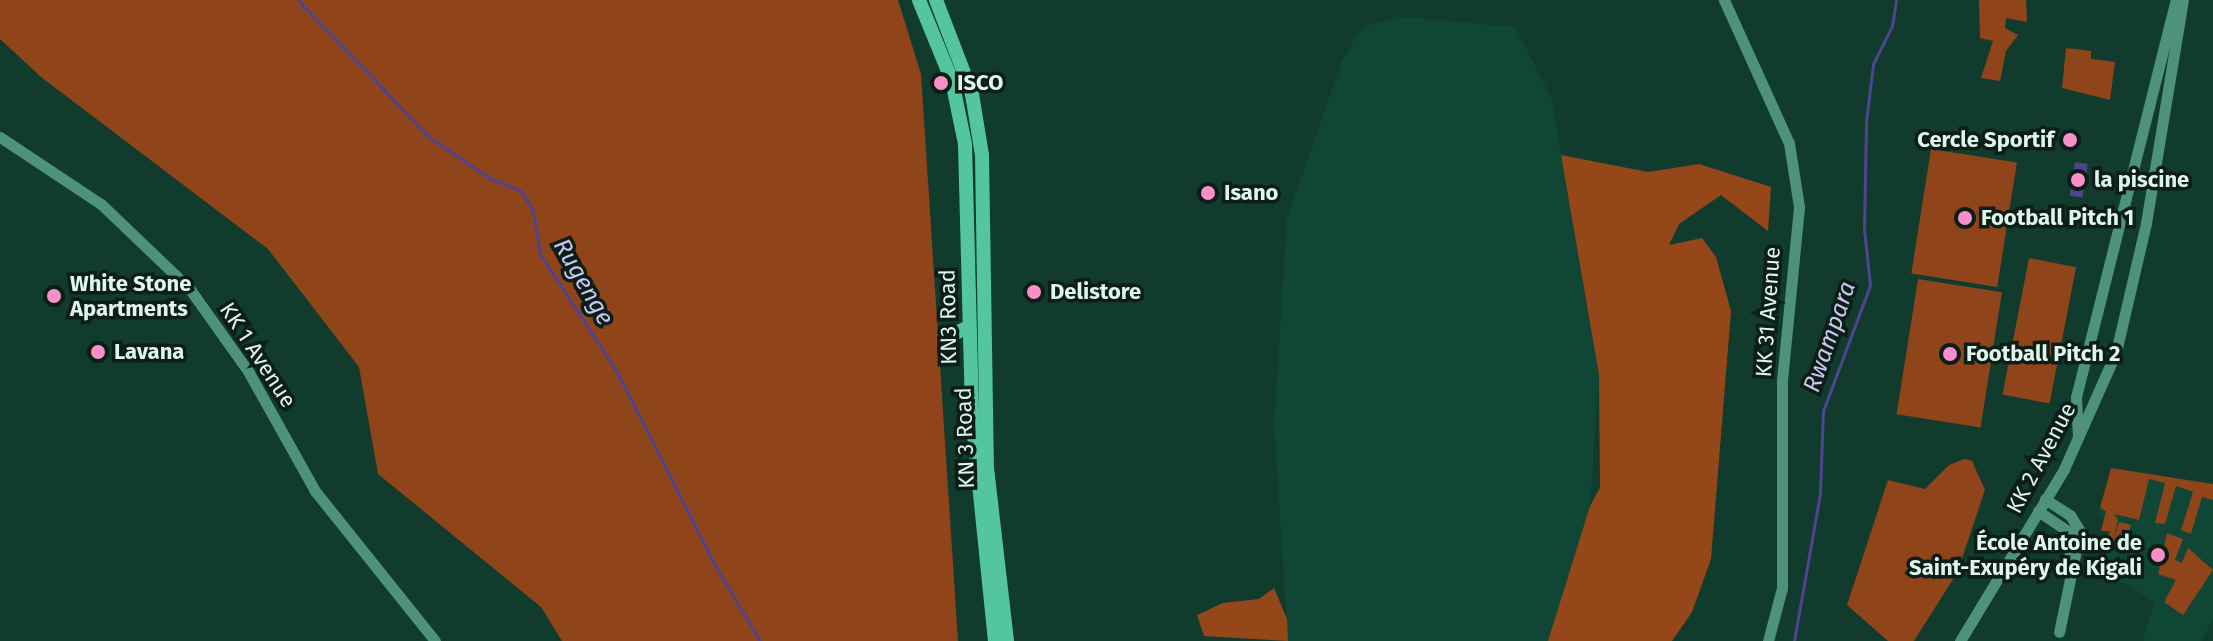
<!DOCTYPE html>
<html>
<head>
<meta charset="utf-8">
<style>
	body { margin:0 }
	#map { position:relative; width:2213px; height:641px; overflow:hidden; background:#113b2d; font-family:"Fira Sans",sans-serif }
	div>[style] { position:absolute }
	.built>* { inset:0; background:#0f4635 }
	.green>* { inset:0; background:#8f441a; transform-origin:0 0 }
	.forest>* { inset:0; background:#964719 }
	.water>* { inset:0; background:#4f4490; transform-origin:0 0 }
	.stream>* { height:3px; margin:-1.5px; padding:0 1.5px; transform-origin:1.5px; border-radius:1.5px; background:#4f4490 }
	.secondary>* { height:11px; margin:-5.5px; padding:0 5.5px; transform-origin:5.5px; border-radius:5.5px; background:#4e9379 }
	.highway>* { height:14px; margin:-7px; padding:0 7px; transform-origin:7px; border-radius:7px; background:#53c69e }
	.dots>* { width:22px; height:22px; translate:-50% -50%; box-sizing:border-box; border:4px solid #0d1e18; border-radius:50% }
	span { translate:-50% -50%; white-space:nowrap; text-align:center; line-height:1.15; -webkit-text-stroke:7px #0d1e18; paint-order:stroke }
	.poi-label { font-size:22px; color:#e0f6ec; font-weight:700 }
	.left { translate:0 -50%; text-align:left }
	.right { translate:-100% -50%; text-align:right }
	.street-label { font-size:22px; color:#e0f6ec }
	.water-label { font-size:24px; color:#c9c7f2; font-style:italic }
</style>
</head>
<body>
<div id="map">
	<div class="built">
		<div style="clip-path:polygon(1403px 17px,1515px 27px,1551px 96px,1599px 375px,1590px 506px,1548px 641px,1288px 641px,1274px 424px,1287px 219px,1341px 63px,1362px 27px)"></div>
		<div style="clip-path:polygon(2111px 468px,2213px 484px,2213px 620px,2201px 641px,2143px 641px,2154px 602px,2129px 585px,2099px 578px,2108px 533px,2101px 531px,2104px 517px,2098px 514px)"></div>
	</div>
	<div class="green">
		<div style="clip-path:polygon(0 0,898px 0,921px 74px,958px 641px,562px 641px,541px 607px,378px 474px,359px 367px,268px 249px,41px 77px,0 39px)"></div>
		<div style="clip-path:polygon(1979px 0,2026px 0,2027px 22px,2006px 18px,2005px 28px,2018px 35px,2006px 51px,2000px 81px,1981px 78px,1993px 41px,1980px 38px)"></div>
		<div style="clip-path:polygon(2066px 48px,2091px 51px,2091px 59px,2115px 62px,2110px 100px,2062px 88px)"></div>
		<div style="left:1931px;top:149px;width:87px;height:126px;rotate:9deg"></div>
		<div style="left:2029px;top:258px;width:48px;height:139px;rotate:11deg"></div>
		<div style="left:1918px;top:279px;width:85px;height:137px;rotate:9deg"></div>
		<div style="clip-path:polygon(1964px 459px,1972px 461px,1985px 490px,1957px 573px,1914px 641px,1888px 641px,1847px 605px,1888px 480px,1925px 489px,1949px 465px)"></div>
		<div style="clip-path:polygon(2111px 468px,2213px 484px,2213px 500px,2202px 497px,2191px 534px,2181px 530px,2193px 492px,2176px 486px,2165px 524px,2155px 523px,2165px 483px,2149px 479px,2139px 520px,2114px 514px,2118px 520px,2113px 540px,2119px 522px,2131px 525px,2125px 549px,2112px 545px,2102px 553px,2110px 531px,2101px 531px,2106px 511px,2100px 508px)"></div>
		<div style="clip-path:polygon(2167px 533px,2183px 539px,2175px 560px,2182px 563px,2188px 548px,2213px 570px,2183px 615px,2164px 602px,2176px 580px,2158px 574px)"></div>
	</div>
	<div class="forest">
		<div style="clip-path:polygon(1561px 155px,1648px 172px,1699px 164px,1771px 187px,1768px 231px,1721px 195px,1679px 224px,1669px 245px,1702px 238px,1716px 257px,1731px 311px,1711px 559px,1692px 612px,1672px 641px,1548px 641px,1590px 506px,1600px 488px,1599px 375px)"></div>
		<div style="clip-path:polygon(1274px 588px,1287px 619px,1288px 641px,1204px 636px,1197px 615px,1223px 603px,1259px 599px)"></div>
	</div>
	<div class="water">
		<div style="left:2075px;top:162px;width:13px;height:34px;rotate:9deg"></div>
	</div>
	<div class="stream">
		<div style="left:298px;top:0;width:190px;rotate:46.3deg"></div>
		<div style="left:429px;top:137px;width:75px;rotate:34.1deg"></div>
		<div style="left:491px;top:179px;width:31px;rotate:21deg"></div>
		<div style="left:520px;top:190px;width:24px;rotate:57deg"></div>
		<div style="left:533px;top:210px;width:45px;rotate:81deg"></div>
		<div style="left:540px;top:254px;width:141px;rotate:56.9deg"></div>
		<div style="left:617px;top:372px;width:219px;rotate:63.1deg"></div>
		<div style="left:716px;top:567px;width:86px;rotate:59.3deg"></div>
		<div style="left:1794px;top:641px;width:150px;rotate:-80deg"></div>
		<div style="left:1820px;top:493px;width:82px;rotate:-87.9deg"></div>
		<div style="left:1823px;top:411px;width:134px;rotate:-69.5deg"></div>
		<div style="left:1870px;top:285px;width:56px;rotate:-96.1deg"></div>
		<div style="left:1864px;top:229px;width:107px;rotate:-88.9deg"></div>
		<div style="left:1866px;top:122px;width:58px;rotate:-83.1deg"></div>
		<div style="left:1873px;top:64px;width:42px;rotate:-63.4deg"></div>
		<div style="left:1892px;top:26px;width:26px;rotate:-81deg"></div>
	</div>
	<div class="secondary">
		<div style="left:1724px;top:0;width:157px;rotate:65.6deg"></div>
		<div style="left:1789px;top:143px;width:65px;rotate:81.1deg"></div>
		<div style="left:1799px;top:207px;width:175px;rotate:95.6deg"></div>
		<div style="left:1782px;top:381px;width:207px;rotate:90deg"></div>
		<div style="left:1782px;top:588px;width:55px;rotate:104.8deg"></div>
		<div style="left:0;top:137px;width:121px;rotate:33.6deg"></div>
		<div style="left:101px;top:204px;width:122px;rotate:43.7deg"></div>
		<div style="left:189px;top:288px;width:102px;rotate:54.6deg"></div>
		<div style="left:248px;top:371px;width:137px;rotate:60.8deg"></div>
		<div style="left:315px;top:491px;width:192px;rotate:51.3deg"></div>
		<div style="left:2078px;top:437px;width:40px;rotate:-92.9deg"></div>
		<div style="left:2076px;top:397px;width:409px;rotate:-75.9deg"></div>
		<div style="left:2045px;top:499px;width:30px;rotate:33deg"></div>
		<div style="left:2070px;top:515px;width:19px;rotate:58deg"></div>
		<div style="left:2080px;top:531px;width:103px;rotate:101.7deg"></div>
		<div style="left:2038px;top:511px;width:40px;rotate:34deg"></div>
		<div style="left:2071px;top:533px;width:28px;rotate:94deg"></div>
		<div style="left:1960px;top:641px;width:201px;rotate:-58.8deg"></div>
		<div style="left:2064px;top:469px;width:128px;rotate:-66deg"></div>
		<div style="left:2116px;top:352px;width:132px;rotate:-76.9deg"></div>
		<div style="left:2146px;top:223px;width:226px;rotate:-80.6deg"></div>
	</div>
	<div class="highway">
		<div style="left:919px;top:0;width:87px;rotate:67.8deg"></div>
		<div style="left:952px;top:81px;width:64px;rotate:78.3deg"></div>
		<div style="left:965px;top:144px;width:271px;rotate:88.5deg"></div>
		<div style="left:972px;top:415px;width:227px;rotate:84.2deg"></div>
		<div style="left:936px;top:0;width:101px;rotate:69deg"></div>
		<div style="left:972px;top:94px;width:62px;rotate:80.7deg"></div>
		<div style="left:982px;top:155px;width:313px;rotate:89.1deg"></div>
		<div style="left:987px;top:468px;width:174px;rotate:83.4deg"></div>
		<div style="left:945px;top:338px;width:26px;rotate:-25deg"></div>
	</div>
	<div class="dots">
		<div style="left:941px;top:83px;background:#f98fc9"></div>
		<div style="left:2070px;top:140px;background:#f98fc9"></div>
		<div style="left:2078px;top:180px;background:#f98fc9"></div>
		<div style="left:1208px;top:193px;background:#f98fc9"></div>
		<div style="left:1965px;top:218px;background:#f98fc9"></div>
		<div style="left:1034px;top:292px;background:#f98fc9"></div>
		<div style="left:54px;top:296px;background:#f98fc9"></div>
		<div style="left:98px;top:352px;background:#f98fc9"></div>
		<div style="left:1950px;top:354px;background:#f98fc9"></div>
		<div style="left:2158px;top:555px;background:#f98fc9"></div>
	</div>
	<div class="poi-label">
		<span class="left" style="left:957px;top:83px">ISCO</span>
		<span class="right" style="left:2054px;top:140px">Cercle Sportif</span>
		<span class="left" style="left:2094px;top:180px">la piscine</span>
		<span class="left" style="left:1224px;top:193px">Isano</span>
		<span class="left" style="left:1981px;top:218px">Football Pitch 1</span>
		<span class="left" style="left:70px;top:296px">White Stone<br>Apartments</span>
		<span class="left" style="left:1050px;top:292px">Delistore</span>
		<span class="left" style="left:114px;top:352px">Lavana</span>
		<span class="left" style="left:1966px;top:354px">Football Pitch 2</span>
		<span class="right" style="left:2142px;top:555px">École Antoine de<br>Saint-Exupéry de Kigali</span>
	</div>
	<div class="street-label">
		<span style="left:1768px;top:312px;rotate:-86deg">KK 31 Avenue</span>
		<span style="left:948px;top:317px;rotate:-91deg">KN3 Road</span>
		<span style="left:258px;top:355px;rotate:57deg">KK 1 Avenue</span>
		<span style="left:965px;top:438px;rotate:-92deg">KN 3 Road</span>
		<span style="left:2041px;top:458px;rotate:-62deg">KK 2 Avenue</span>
	</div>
	<div class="water-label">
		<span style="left:583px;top:282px;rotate:60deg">Rugenge</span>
		<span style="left:1830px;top:337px;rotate:-71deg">Rwampara</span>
	</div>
</div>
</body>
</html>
